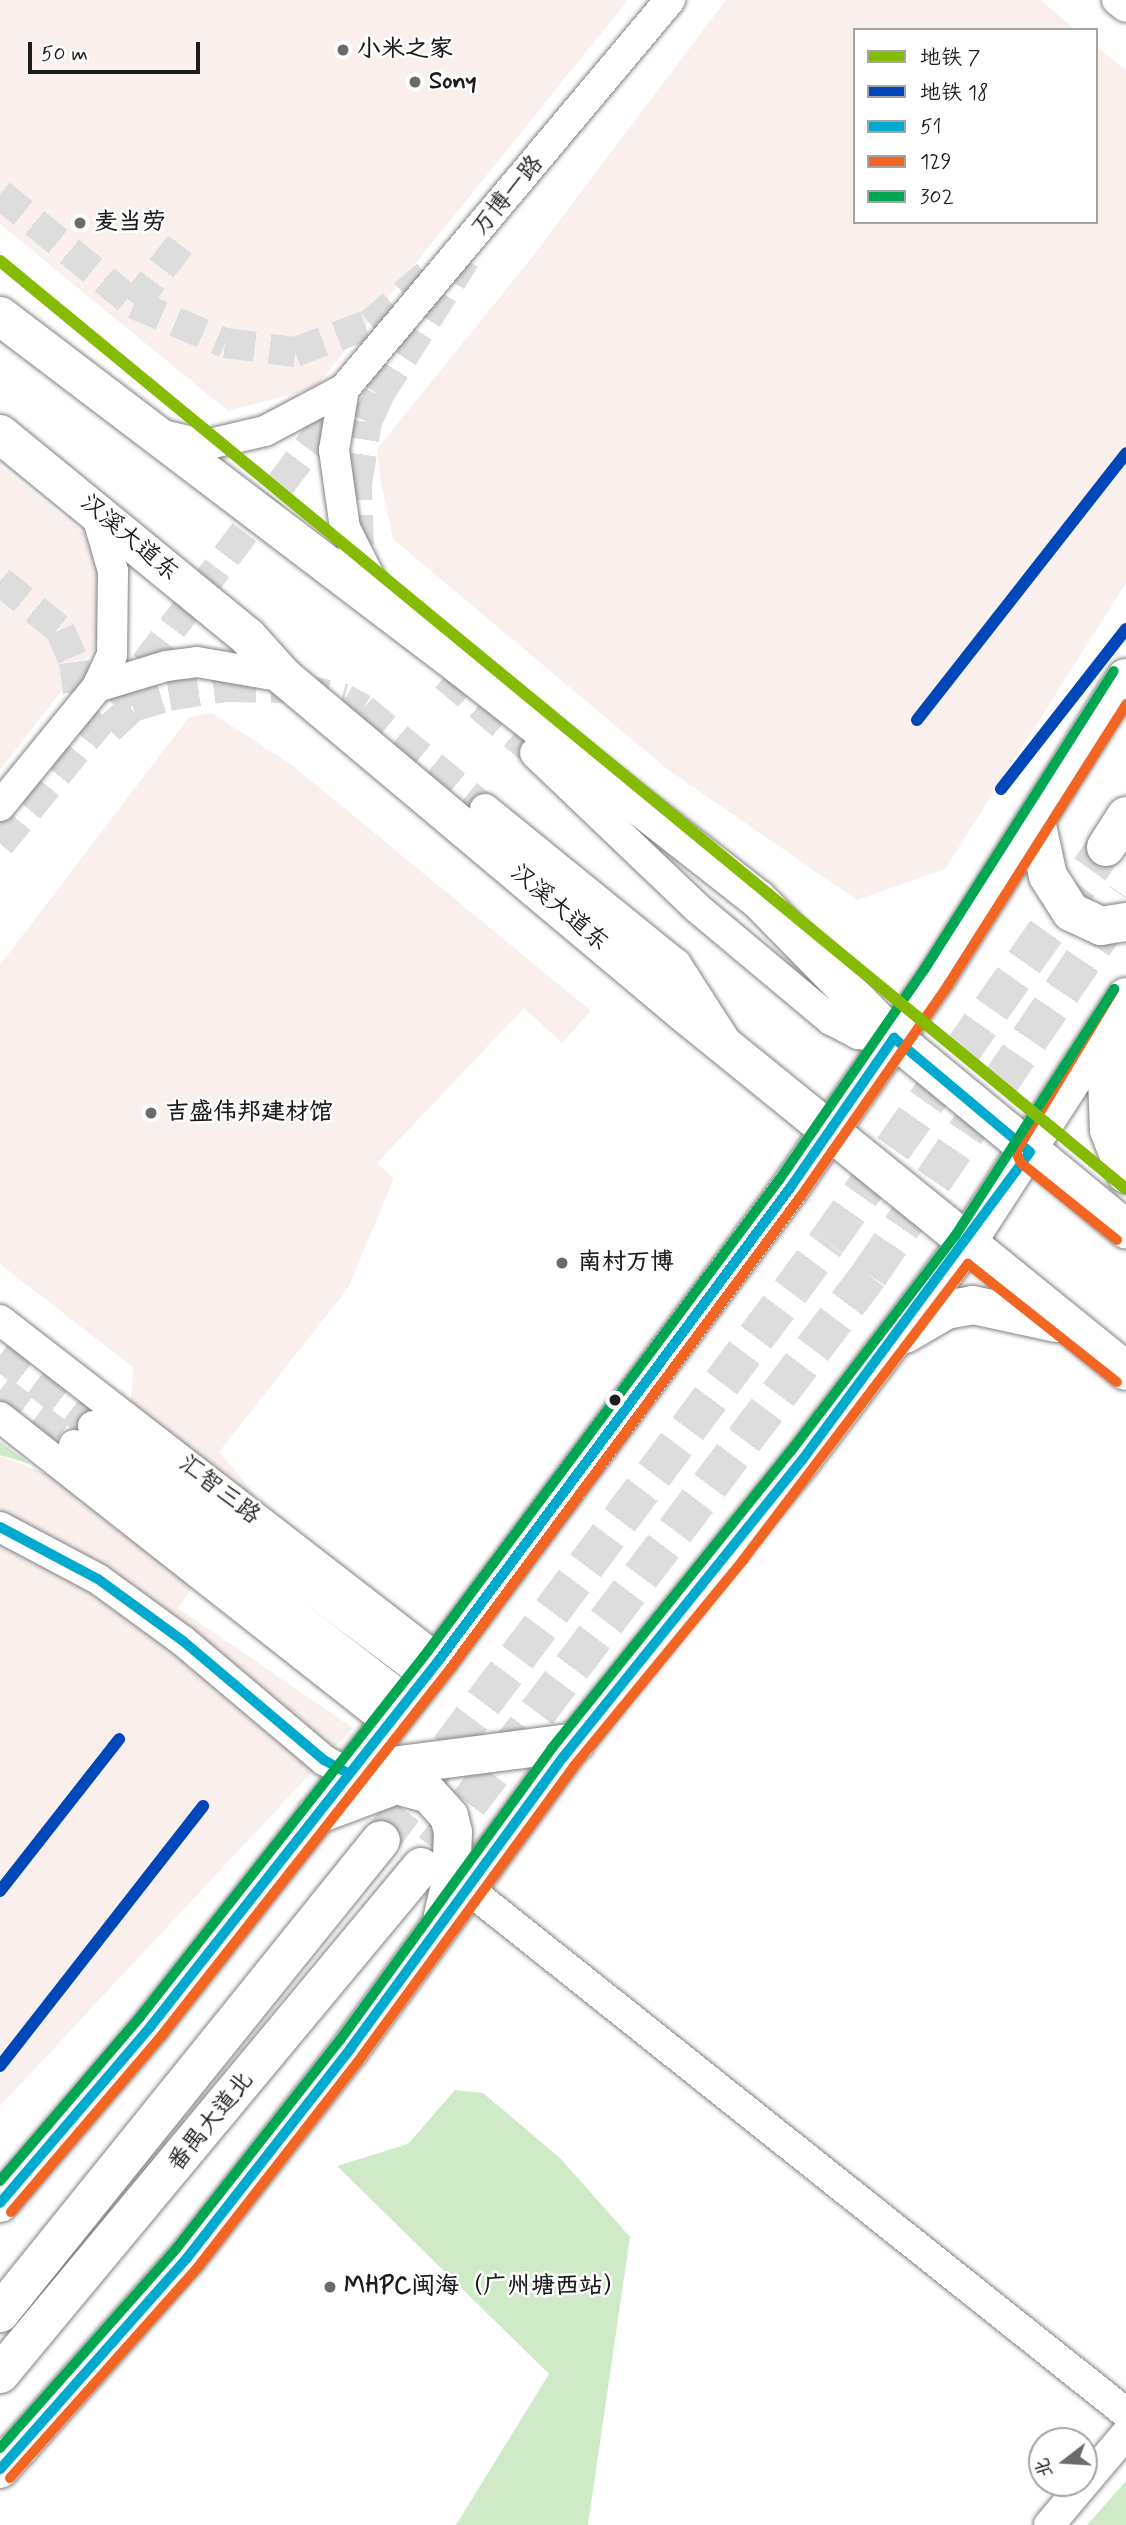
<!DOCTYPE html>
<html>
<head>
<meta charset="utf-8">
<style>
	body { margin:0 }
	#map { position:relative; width:1126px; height:2525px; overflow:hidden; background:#fff; font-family:Mynerve,"LXGW WenKai TC",sans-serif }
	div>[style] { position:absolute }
	.built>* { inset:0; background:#f9f0ee }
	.green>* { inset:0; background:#cfeac6 }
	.minor-tunnel>* { height:30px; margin-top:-15px; transform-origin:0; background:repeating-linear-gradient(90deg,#ddd 0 30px,transparent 0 45px) }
	.highway-tunnel>* { height:38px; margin-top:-19px; transform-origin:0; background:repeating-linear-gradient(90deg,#ddd 0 38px,transparent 0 57px) }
	.roads { filter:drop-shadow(0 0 2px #828282) drop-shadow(0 0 2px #828282) }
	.minor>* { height:30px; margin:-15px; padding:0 15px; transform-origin:15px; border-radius:15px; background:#fff }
	.major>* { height:38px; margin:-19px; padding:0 19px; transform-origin:19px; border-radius:19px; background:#fff }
	.highway>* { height:38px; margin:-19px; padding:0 19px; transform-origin:19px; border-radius:19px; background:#fff }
	.bus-1>* { height:10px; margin:-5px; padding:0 5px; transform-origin:5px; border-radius:5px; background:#00a9ce }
	.bus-2>* { height:10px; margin:-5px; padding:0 5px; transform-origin:5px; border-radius:5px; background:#f26522 }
	.bus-3>* { height:10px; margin:-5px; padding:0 5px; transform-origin:5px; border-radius:5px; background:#00a651 }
	.metro-1>* { height:12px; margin:-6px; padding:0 6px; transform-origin:6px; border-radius:6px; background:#85bb04 }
	.metro-2>* { height:12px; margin:-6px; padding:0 6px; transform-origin:6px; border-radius:6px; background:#0047ba }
	.dots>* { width:19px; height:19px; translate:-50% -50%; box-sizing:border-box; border:4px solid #fff; border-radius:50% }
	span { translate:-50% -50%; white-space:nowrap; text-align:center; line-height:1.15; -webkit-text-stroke:5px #fff; paint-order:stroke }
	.poi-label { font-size:24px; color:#1c1c1c; font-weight:700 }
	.left { translate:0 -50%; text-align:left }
	.street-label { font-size:24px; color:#1c1c1c }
	.legend { position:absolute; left:853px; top:28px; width:245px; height:196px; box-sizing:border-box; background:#fff; border:2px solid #a4a4a4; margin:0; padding:9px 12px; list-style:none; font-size:21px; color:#1c1c1c }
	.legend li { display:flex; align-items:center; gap:14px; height:35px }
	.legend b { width:35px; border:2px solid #a4a4a4 }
	.north { position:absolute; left:1028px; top:2427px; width:70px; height:70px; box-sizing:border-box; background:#fff; border:2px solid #a4a4a4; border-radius:50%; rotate:253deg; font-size:19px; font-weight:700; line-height:28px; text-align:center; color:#1c1c1c }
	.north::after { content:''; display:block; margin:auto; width:24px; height:32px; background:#6b6b6b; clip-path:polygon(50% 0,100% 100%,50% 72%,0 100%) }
	.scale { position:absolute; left:28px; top:42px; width:172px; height:32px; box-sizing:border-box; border:4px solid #1c1c1c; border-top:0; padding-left:9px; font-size:21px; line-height:24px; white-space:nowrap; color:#1c1c1c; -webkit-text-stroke:5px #fff; paint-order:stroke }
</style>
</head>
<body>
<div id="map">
	<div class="built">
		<div style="clip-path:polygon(0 0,628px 0,315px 388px,228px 411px,0 224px)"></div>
		<div style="clip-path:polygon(726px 0,1040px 0,1076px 30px,855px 30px,855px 222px,1096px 222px,1096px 46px,1126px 70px,1126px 583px,945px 869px,857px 900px,667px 769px,393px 539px,381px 482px,377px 449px,529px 261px)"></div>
		<div style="clip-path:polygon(0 466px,87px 536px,109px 593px,94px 649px,0 770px)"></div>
		<div style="clip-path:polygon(212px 713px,293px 766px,591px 1011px,562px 1043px,524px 1008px,377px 1163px,394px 1178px,348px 1288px,219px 1452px,255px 1494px,178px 1608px,353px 1728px,0 2106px,0 1455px,153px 1518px,128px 1424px,134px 1368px,0 1264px,0 965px,189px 717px)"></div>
	</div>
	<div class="green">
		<div style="clip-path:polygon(0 1442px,30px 1464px,0 1455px)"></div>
		<div style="clip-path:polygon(455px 2090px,483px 2093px,560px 2158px,630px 2237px,588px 2525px,456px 2525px,549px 2374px,337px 2166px,408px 2144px)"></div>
		<div style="clip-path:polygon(1126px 2481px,1126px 2525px,1087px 2525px)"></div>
	</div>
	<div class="minor-tunnel">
		<div style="left:0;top:194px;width:173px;rotate:39.4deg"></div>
		<div style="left:134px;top:304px;width:99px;rotate:23.2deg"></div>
		<div style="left:225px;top:343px;width:71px;rotate:7.3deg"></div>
		<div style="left:295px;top:352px;width:80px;rotate:-20.5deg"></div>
		<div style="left:370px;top:324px;width:77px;rotate:-40.8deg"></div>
		<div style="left:134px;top:304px;width:85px;rotate:-52.2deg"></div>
		<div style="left:359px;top:545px;width:61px;rotate:-91.9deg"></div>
		<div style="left:357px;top:484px;width:63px;rotate:-80.8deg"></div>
		<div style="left:367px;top:422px;width:30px;rotate:-66deg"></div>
		<div style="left:379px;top:395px;width:161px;rotate:-57.7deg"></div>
		<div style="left:0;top:581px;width:77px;rotate:39.2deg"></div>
		<div style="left:60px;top:630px;width:35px;rotate:66deg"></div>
		<div style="left:74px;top:662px;width:45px;rotate:82.4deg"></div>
		<div style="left:80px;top:707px;width:19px;rotate:99deg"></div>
		<div style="left:445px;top:676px;width:118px;rotate:40.5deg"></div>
		<div style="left:109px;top:729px;width:33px;rotate:-43deg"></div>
		<div style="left:133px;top:707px;width:38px;rotate:-17deg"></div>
		<div style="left:169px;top:696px;width:58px;rotate:-9deg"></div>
		<div style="left:226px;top:687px;width:72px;rotate:0.8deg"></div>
		<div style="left:298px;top:688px;width:48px;rotate:13.2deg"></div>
		<div style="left:345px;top:699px;width:21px;rotate:29deg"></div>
		<div style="left:363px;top:709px;width:158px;rotate:39.3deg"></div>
		<div style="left:0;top:844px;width:186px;rotate:-50.7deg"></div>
		<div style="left:118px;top:700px;width:383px;rotate:-53deg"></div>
		<div style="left:0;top:1355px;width:117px;rotate:37.4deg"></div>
		<div style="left:0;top:1390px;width:92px;rotate:36.6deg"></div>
	</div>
	<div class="highway-tunnel">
		<div style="left:381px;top:1840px;width:746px;rotate:-53.28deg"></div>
		<div style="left:827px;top:1242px;width:484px;rotate:-54.8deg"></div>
		<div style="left:434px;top:1849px;width:720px;rotate:-52.84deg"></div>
		<div style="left:869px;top:1275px;width:457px;rotate:-55.8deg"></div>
	</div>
	<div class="roads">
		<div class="minor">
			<div style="left:1117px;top:0;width:11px;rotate:38deg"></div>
			<div style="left:344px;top:389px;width:62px;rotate:99.3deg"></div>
			<div style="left:334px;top:450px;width:79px;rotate:82deg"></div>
			<div style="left:345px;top:528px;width:87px;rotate:63.4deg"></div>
			<div style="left:163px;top:435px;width:43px;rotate:13.4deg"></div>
			<div style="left:205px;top:445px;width:62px;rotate:-13.1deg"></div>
			<div style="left:265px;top:431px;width:89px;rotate:-28deg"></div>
			<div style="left:344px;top:389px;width:508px;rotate:-50.04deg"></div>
			<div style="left:97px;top:687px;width:72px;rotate:-16.9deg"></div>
			<div style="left:166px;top:666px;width:31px;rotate:-7deg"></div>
			<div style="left:197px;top:662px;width:88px;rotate:9.8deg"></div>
			<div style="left:535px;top:753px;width:223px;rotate:43.7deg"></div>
			<div style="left:696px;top:907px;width:176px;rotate:39.9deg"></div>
			<div style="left:831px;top:1020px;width:30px;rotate:27deg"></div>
			<div style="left:858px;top:1034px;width:36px;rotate:6deg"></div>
			<div style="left:0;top:806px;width:154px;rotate:-50.8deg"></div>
			<div style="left:97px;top:687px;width:35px;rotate:-65deg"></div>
			<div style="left:112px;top:655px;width:84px;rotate:-89.3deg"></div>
			<div style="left:113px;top:571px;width:65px;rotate:-106.2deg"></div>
			<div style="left:485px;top:809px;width:246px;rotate:39.1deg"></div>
			<div style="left:676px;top:964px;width:90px;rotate:57.2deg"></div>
			<div style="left:0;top:1320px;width:555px;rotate:37.76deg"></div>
			<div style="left:0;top:1417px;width:494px;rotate:38.2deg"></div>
			<div style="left:93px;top:1426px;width:416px;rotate:36.9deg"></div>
			<div style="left:74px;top:1445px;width:419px;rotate:37.5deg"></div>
			<div style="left:0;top:1527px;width:111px;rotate:28deg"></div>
			<div style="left:98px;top:1579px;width:105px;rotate:36.1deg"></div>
			<div style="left:183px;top:1641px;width:185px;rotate:40.2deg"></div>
			<div style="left:324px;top:1760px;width:25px;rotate:29deg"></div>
			<div style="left:467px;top:1888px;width:843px;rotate:38.54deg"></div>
			<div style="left:1049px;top:2525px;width:119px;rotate:-49.8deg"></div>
		</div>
		<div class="major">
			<div style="left:0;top:316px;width:575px;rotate:37.23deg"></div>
			<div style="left:458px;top:664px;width:382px;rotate:38.1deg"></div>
			<div style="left:759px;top:900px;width:193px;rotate:45.6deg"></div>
			<div style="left:894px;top:1038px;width:301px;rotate:39.5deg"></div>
			<div style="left:0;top:434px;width:320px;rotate:39.3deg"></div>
			<div style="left:248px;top:637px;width:54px;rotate:48deg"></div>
			<div style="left:284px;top:677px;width:521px;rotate:40.02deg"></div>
			<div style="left:683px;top:1012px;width:570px;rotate:39.02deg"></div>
			<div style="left:1036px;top:821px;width:56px;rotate:77.7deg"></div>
			<div style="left:1048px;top:876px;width:43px;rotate:57.4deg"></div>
			<div style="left:1071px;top:912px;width:33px;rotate:25deg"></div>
			<div style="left:1101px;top:926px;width:25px;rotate:-9deg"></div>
			<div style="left:1116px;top:1030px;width:48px;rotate:100.8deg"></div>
			<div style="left:1107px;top:1077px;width:53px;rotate:87.8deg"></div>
			<div style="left:1109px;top:1130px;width:47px;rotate:68.9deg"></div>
			<div style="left:905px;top:1334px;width:48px;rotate:-30.3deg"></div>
			<div style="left:946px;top:1310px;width:27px;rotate:-10deg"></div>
			<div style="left:973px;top:1305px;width:85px;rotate:12.2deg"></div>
			<div style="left:369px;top:1769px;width:209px;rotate:-7.4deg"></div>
			<div style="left:316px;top:1815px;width:85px;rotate:-20.6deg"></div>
			<div style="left:396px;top:1785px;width:34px;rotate:15deg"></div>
			<div style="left:429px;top:1794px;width:30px;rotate:48deg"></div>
			<div style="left:449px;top:1816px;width:16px;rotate:76deg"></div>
			<div style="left:453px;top:1832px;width:49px;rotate:92.3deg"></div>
			<div style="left:451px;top:1881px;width:36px;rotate:103deg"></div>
			<div style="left:0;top:2203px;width:233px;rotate:-49.5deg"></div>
			<div style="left:151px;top:2026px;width:466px;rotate:-51.8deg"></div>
			<div style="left:439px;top:1660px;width:588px;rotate:-53.36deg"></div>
			<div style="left:790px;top:1188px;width:256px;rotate:-55.2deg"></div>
			<div style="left:936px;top:978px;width:355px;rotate:-57.7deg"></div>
			<div style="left:0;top:2469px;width:282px;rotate:-48.5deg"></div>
			<div style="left:187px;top:2258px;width:266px;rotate:-52deg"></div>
			<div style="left:351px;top:2048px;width:360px;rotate:-53.9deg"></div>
			<div style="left:563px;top:1757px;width:381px;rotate:-51.2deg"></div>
			<div style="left:802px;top:1460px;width:271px;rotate:-52.8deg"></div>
			<div style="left:966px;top:1244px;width:294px;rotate:-57.1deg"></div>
		</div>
		<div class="highway">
			<div style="left:1106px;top:847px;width:37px;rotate:-57deg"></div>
			<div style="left:0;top:2313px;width:607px;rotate:-51.15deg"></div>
			<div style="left:0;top:2374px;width:659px;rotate:-50.29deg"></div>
			<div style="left:0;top:2465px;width:27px;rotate:-42deg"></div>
		</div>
	</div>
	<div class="bus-1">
		<div style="left:0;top:1527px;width:111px;rotate:28deg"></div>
		<div style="left:98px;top:1579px;width:105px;rotate:36.1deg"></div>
		<div style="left:183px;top:1641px;width:185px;rotate:40.2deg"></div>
		<div style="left:324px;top:1760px;width:25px;rotate:29deg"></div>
		<div style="left:0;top:2203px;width:233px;rotate:-49.5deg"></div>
		<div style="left:151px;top:2026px;width:466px;rotate:-51.8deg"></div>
		<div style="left:439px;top:1660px;width:588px;rotate:-53.36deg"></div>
		<div style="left:790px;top:1188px;width:183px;rotate:-55.3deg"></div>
		<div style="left:894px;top:1038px;width:177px;rotate:40deg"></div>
		<div style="left:1030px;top:1152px;width:383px;rotate:126.5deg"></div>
		<div style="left:802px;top:1460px;width:381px;rotate:128.8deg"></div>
		<div style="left:563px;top:1757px;width:360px;rotate:126.1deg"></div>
		<div style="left:351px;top:2048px;width:266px;rotate:128deg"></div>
		<div style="left:187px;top:2258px;width:282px;rotate:131.5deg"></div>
	</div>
	<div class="bus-2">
		<div style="left:1114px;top:990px;width:189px;rotate:121.2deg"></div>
		<div style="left:1016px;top:1152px;width:12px;rotate:66deg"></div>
		<div style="left:1021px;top:1163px;width:123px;rotate:38.7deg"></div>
		<div style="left:11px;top:2212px;width:233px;rotate:-49.5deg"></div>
		<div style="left:162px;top:2035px;width:466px;rotate:-51.8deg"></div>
		<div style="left:450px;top:1669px;width:589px;rotate:-53.42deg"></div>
		<div style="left:801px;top:1196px;width:257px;rotate:-55.1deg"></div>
		<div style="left:948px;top:985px;width:333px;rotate:-57.6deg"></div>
		<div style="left:10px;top:2478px;width:283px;rotate:-48.3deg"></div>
		<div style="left:198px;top:2267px;width:267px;rotate:-52.1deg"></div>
		<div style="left:362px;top:2056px;width:359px;rotate:-53.8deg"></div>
		<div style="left:574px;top:1766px;width:266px;rotate:-50.6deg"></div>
		<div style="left:743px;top:1560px;width:372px;rotate:-52.8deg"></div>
		<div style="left:968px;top:1264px;width:190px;rotate:38.4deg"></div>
	</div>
	<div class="bus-3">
		<div style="left:0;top:2181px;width:216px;rotate:-49.5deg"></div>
		<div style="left:140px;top:2017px;width:466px;rotate:-51.8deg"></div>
		<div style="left:428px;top:1651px;width:587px;rotate:-53.31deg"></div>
		<div style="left:779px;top:1180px;width:255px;rotate:-55.4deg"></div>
		<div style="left:924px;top:970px;width:354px;rotate:-57.6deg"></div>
		<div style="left:0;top:2448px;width:266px;rotate:-48.5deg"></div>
		<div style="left:176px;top:2249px;width:266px;rotate:-51.9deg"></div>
		<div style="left:340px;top:2040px;width:361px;rotate:-54deg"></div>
		<div style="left:552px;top:1748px;width:381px;rotate:-51.2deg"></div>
		<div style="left:791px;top:1451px;width:270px;rotate:-52.7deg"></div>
		<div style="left:955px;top:1236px;width:294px;rotate:-57.2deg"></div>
	</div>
	<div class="metro-1">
		<div style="left:0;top:261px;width:1459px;rotate:39.49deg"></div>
	</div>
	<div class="metro-2">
		<div style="left:917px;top:720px;width:339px;rotate:-51.9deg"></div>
		<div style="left:1001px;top:789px;width:203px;rotate:-52deg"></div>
		<div style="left:0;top:1891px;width:193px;rotate:-51.9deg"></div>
		<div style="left:0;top:2066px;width:330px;rotate:-52deg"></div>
	</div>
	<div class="dots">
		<div style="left:343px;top:50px;background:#6b6b6b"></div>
		<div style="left:415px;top:82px;background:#6b6b6b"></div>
		<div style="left:80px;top:223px;background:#6b6b6b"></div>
		<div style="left:151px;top:1113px;background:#6b6b6b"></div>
		<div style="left:562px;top:1263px;background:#6b6b6b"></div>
		<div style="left:615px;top:1400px;background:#1c1c1c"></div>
		<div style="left:330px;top:2287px;background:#6b6b6b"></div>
	</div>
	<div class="poi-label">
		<span class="left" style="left:357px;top:50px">小米之家</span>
		<span class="left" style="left:429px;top:82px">Sony</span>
		<span class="left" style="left:94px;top:223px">麦当劳</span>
		<span class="left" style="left:165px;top:1113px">吉盛伟邦建材馆</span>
		<span class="left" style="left:578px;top:1263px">南村万博</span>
		<span class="left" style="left:344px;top:2287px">MHPC闽海（广州塘西站）</span>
	</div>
	<div class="street-label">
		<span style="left:508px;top:196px;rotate:-50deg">万博一路</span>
		<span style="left:129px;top:538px;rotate:40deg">汉溪大道东</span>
		<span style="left:559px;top:908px;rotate:40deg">汉溪大道东</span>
		<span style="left:219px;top:1490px;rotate:38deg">汇智三路</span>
		<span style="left:211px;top:2122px;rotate:-51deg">番禺大道北</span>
	</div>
	<ul class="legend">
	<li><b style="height:9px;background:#85bb04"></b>地铁 7</li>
	<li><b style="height:9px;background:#0047ba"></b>地铁 18</li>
	<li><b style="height:9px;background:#00a9ce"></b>51</li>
	<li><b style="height:9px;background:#f26522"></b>129</li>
	<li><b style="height:9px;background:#00a651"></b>302</li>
	</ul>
	<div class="north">北</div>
	<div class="scale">50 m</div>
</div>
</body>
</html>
